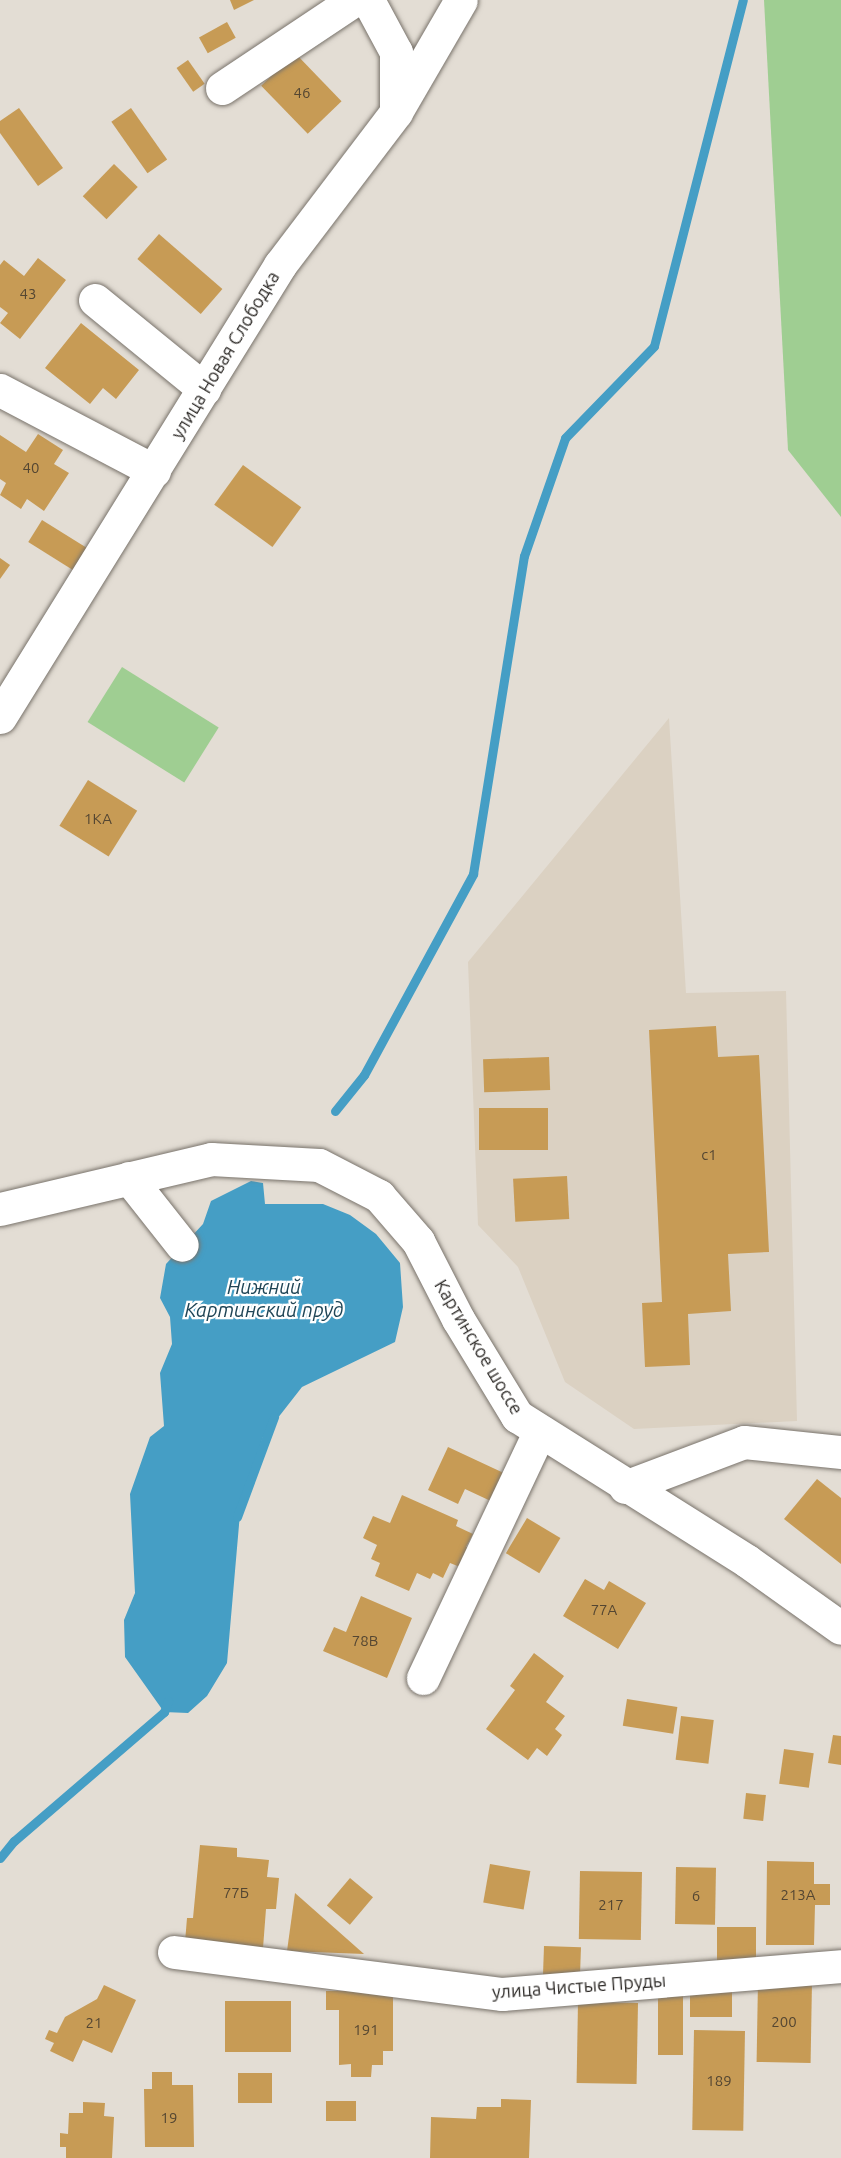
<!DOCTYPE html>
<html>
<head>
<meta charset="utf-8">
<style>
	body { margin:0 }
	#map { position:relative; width:841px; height:2158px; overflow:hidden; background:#e3ddd4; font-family:Ubuntu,sans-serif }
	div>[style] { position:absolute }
	.built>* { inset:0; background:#dbd1c2 }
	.green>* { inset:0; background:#9fce92; transform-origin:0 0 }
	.water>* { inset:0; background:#459ec5 }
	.stream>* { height:9px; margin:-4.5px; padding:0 4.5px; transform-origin:4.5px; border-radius:4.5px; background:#459ec5 }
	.building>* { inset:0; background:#c79b55; transform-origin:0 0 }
	.roads { filter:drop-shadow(0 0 2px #79736b) drop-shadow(0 0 2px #79736b) }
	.minor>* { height:33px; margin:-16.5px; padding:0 16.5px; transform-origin:16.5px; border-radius:16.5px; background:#fff }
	span { translate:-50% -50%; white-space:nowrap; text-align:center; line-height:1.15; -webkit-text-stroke:4.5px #fff; paint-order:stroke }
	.number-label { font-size:15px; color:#544632 }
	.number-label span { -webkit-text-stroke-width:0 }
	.street-label { font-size:18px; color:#2d2a27 }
	.water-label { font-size:20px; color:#1f4556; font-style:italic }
</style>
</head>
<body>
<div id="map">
	<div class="built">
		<div style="clip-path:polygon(669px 718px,686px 993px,786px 991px,797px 1421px,634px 1429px,565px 1382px,518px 1267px,478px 1225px,468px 962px)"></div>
	</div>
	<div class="green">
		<div style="clip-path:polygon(764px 0,841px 0,841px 517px,788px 450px)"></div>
		<div style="left:122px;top:667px;width:114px;height:65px;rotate:32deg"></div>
	</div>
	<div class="water">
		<div style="clip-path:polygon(251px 1181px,263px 1183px,265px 1204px,323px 1204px,350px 1215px,376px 1234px,400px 1263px,403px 1307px,395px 1342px,302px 1387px,263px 1437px,241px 1502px,227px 1663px,207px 1696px,188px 1713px,164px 1712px,125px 1657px,124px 1620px,135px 1593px,130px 1494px,150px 1437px,164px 1426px,160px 1373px,172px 1344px,170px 1317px,160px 1298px,166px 1264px,203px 1224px,211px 1201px)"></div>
	</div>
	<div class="stream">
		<div style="left:335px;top:1111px;width:46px;rotate:-51.1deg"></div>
		<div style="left:364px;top:1075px;width:229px;rotate:-61.5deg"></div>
		<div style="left:473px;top:874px;width:322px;rotate:-80.9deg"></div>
		<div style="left:524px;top:556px;width:125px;rotate:-70.8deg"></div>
		<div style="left:565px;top:438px;width:128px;rotate:-45.9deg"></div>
		<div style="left:654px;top:346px;width:357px;rotate:-75.6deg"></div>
		<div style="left:237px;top:1517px;width:107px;rotate:-69.7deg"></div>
		<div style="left:0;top:1858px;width:22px;rotate:-51deg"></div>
		<div style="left:14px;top:1841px;width:198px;rotate:-40.7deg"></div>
		<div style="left:164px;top:1712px;width:12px;rotate:-70deg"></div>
	</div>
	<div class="building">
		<div style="clip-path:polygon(230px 0,254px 0,234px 10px)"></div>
		<div style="left:227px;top:22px;width:18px;height:32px;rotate:61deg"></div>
		<div style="left:295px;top:53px;width:67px;height:47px;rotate:46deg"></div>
		<div style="left:188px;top:60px;width:29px;height:14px;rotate:55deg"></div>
		<div style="clip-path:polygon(19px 108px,63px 168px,38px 186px,0 133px,0 121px)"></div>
		<div style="left:131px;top:108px;width:63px;height:24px;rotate:55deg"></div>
		<div style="left:114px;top:164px;width:33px;height:45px;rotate:44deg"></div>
		<div style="left:159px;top:234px;width:84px;height:33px;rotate:41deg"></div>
		<div style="clip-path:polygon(38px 258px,66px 280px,20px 339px,0 323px,8px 313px,0 307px,0 265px,4px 260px,24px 276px)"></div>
		<div style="clip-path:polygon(81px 323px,139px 370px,116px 399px,103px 388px,90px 404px,45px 368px)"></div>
		<div style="clip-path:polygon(38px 434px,63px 450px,54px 464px,69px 473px,44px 511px,27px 499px,21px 509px,0 495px,6px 483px,0 479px,0 435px,26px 452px)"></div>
		<div style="left:243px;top:465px;width:72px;height:49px;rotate:36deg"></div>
		<div style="left:42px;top:520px;width:54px;height:26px;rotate:32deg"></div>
		<div style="clip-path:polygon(0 558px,10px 565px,0 579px)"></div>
		<div style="left:88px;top:780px;width:58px;height:54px;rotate:32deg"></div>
		<div style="clip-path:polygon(716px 1026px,718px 1057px,759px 1055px,769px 1252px,728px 1254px,731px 1311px,688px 1314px,690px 1365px,645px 1367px,642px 1303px,662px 1302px,649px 1030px)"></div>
		<div style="left:549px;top:1057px;width:33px;height:66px;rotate:88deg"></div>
		<div style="left:548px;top:1108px;width:42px;height:69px;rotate:90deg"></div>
		<div style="left:567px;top:1176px;width:43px;height:54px;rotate:87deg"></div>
		<div style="clip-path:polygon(448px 1447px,508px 1475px,495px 1503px,465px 1489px,458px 1504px,428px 1490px)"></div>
		<div style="clip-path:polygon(817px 1479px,841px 1498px,841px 1564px,784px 1519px)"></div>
		<div style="clip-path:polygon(402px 1495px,458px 1520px,456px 1526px,473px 1534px,466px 1547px,473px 1550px,465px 1569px,450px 1563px,443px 1578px,433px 1573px,430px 1579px,417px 1573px,409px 1591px,375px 1576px,380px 1563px,371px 1559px,377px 1545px,363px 1538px,373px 1516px,390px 1523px)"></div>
		<div style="left:527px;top:1518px;width:39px;height:41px;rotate:31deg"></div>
		<div style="clip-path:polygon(585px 1579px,604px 1590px,609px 1581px,646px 1603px,618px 1649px,563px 1616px)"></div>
		<div style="clip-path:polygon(361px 1596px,412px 1618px,387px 1678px,323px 1651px,334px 1627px,346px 1632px)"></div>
		<div style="clip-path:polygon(534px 1653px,564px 1676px,546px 1702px,565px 1716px,555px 1729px,562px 1735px,547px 1756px,537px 1748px,528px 1760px,486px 1729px,515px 1690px,510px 1686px)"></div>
		<div style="left:627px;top:1699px;width:51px;height:27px;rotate:9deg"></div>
		<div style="left:681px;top:1716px;width:33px;height:44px;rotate:7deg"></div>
		<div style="clip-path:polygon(833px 1735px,841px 1736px,841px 1765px,828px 1763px)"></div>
		<div style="left:784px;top:1749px;width:30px;height:35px;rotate:8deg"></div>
		<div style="left:746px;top:1793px;width:20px;height:26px;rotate:6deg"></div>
		<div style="clip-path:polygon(200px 1845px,237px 1848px,237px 1857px,269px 1860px,267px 1877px,279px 1878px,276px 1909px,266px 1909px,263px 1948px,185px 1942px,187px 1918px,193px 1918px)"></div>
		<div style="clip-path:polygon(767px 1861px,814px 1862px,814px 1884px,830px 1884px,830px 1905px,815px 1905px,814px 1945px,766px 1945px)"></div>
		<div style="left:490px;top:1864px;width:41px;height:39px;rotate:10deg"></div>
		<div style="left:676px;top:1867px;width:40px;height:57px;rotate:1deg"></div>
		<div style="left:580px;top:1871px;width:62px;height:68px;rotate:1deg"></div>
		<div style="left:350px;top:1878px;width:30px;height:36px;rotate:40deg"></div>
		<div style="clip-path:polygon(295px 1893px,364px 1954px,287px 1951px)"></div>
		<div style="left:756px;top:1927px;width:35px;height:39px;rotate:90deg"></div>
		<div style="left:544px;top:1946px;width:37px;height:37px;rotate:2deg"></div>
		<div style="left:758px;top:1981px;width:54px;height:81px;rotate:1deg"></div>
		<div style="left:690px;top:1984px;width:42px;height:33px"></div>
		<div style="clip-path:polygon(104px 1985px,136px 2000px,112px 2053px,83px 2040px,73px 2062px,50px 2051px,54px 2043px,45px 2039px,49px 2030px,57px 2033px,65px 2017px,97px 1999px)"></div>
		<div style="clip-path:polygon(326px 1991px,393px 1991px,393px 2051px,383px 2051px,383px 2065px,372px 2065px,371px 2077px,351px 2077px,351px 2064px,339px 2065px,339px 2010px,326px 2010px)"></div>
		<div style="left:658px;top:1991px;width:25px;height:64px"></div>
		<div style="left:291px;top:2001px;width:51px;height:66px;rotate:90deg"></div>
		<div style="left:578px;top:2002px;width:60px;height:81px;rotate:1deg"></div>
		<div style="left:694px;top:2030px;width:51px;height:100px;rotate:1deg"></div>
		<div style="clip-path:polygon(152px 2072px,172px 2072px,172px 2085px,193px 2085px,194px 2147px,145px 2147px,144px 2089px,152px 2089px)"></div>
		<div style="left:238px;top:2073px;width:34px;height:30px"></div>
		<div style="clip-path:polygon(501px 2099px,531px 2100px,529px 2158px,430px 2158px,431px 2117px,476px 2119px,477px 2107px,501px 2107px)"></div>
		<div style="left:326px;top:2101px;width:30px;height:20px"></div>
		<div style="clip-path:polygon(83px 2102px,105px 2103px,104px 2116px,114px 2117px,112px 2158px,66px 2158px,66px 2147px,60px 2147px,60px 2133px,68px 2134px,69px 2113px,83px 2113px)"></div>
	</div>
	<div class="roads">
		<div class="minor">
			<div style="left:368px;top:0;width:59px;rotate:61.7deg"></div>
			<div style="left:396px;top:52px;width:58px;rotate:90deg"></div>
			<div style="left:222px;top:88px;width:159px;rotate:-33.7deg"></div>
			<div style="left:95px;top:300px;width:141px;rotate:39.2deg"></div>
			<div style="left:0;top:390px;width:174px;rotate:27.7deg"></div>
			<div style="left:0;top:717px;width:532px;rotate:-58.22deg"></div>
			<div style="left:280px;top:265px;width:192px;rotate:-52.8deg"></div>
			<div style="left:396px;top:112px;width:129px;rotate:-59.9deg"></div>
			<div style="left:129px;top:1178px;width:85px;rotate:51.7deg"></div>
			<div style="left:0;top:1209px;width:217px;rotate:-13.3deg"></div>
			<div style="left:211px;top:1159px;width:108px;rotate:3.2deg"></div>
			<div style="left:319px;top:1165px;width:68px;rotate:27.3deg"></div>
			<div style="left:379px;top:1196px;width:60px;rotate:49.1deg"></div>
			<div style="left:418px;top:1241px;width:88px;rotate:62.9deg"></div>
			<div style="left:458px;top:1319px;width:114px;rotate:58.7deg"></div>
			<div style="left:517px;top:1416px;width:272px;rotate:32.2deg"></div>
			<div style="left:747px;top:1561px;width:115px;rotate:35.5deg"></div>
			<div style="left:625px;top:1487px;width:127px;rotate:-20.7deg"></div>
			<div style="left:744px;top:1442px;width:98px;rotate:5.9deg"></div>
			<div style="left:423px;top:1678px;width:273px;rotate:-64.7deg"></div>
			<div style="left:174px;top:1952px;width:331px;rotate:7.3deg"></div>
			<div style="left:502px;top:1994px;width:340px;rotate:-4.7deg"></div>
		</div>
	</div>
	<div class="number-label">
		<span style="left:302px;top:93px">46</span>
		<span style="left:28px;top:294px">43</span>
		<span style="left:31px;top:468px">40</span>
		<span style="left:98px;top:819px">1КА</span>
		<span style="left:709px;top:1155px">с1</span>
		<span style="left:604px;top:1610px">77А</span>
		<span style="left:365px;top:1641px">78В</span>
		<span style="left:236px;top:1893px">77Б</span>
		<span style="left:798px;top:1895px">213А</span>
		<span style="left:696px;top:1896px">6</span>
		<span style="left:611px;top:1905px">217</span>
		<span style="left:784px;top:2022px">200</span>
		<span style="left:94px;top:2023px">21</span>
		<span style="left:366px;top:2030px">191</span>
		<span style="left:719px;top:2081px">189</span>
		<span style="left:169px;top:2118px">19</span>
	</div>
	<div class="street-label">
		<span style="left:225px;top:355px;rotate:-59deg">улица Новая Слободка</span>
		<span style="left:479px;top:1347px;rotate:59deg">Картинское шоссе</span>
		<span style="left:579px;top:1986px;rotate:-4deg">улица Чистые Пруды</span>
	</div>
	<div class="water-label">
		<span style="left:264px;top:1298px">Нижний<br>Картинский пруд</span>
	</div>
</div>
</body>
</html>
